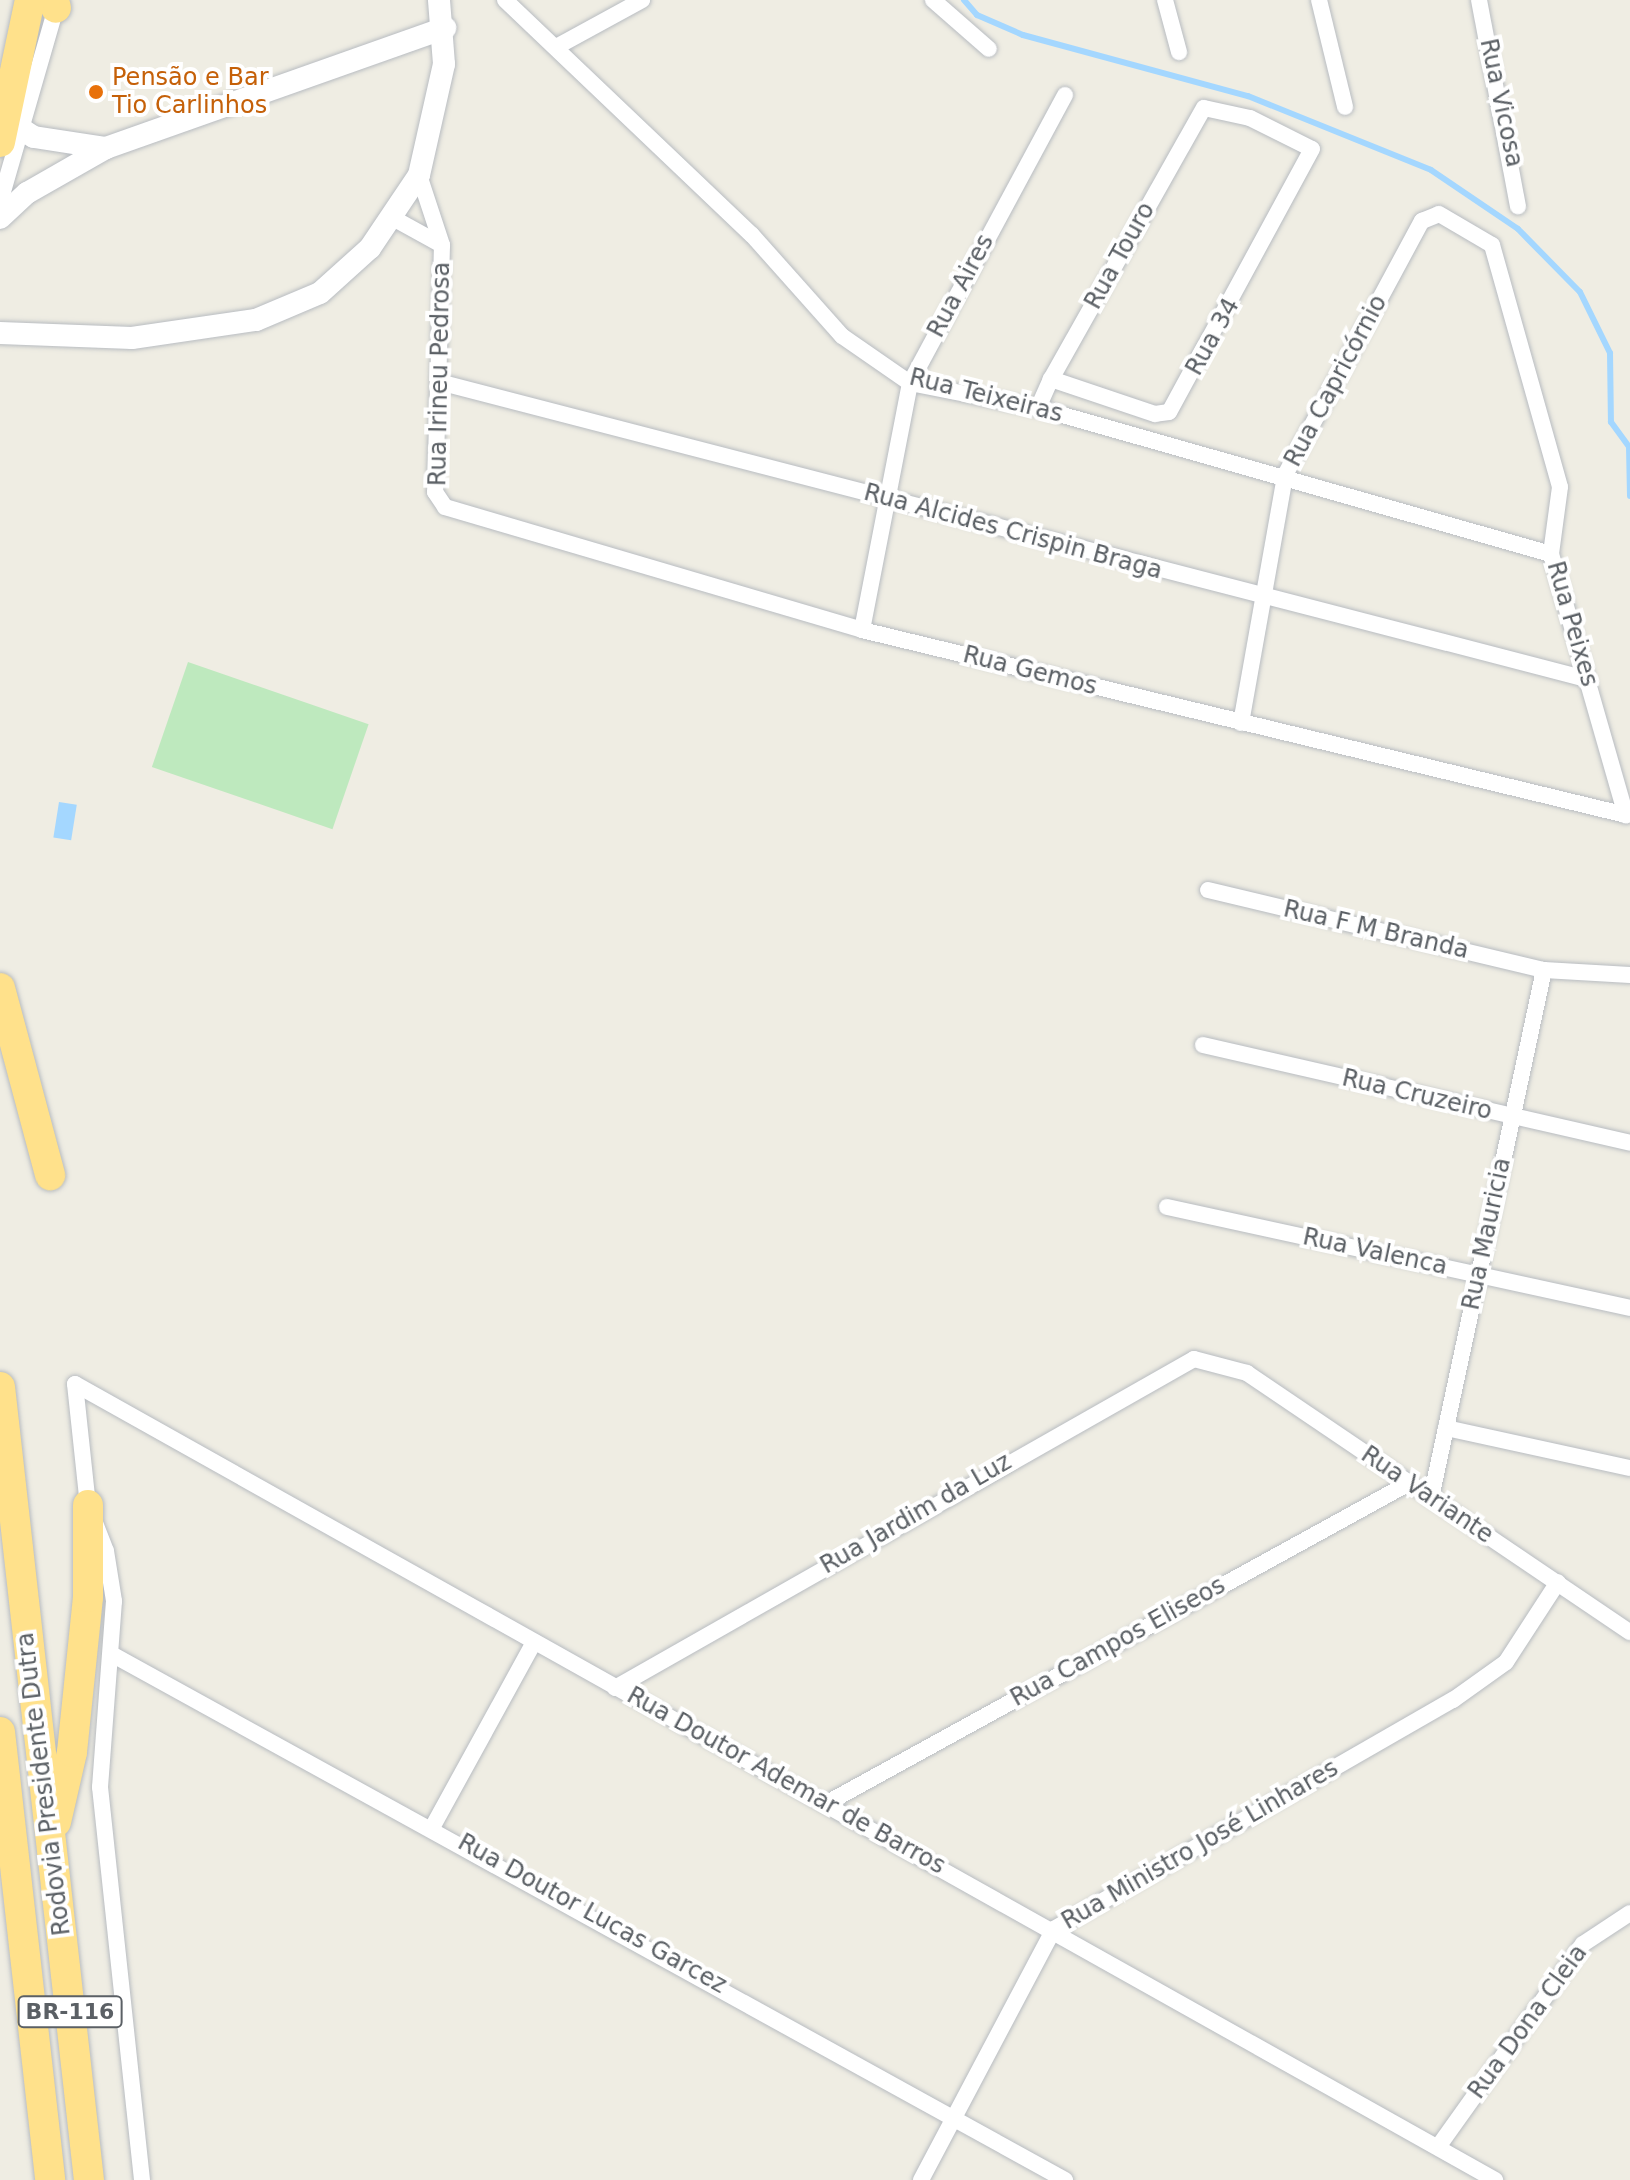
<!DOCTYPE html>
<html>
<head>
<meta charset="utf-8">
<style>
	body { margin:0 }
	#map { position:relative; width:1630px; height:2180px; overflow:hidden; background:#efede3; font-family:"DejaVu Sans",sans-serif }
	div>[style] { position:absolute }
	.green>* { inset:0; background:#bee9be; transform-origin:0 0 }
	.water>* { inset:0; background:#a4d7ff; transform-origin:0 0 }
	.stream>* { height:6px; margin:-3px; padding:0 3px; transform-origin:3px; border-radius:3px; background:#a4d7ff }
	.roads { filter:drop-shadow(0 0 2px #b8bcc1) drop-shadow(0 0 2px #b8bcc1) }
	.street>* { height:16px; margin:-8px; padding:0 8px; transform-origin:8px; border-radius:8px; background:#fff }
	.secondary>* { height:22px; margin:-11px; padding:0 11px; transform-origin:11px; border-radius:11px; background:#fff }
	.highway>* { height:30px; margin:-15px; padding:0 15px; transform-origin:15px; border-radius:15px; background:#ffe18b }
	.dots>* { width:22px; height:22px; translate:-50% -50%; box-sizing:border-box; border:4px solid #fff; border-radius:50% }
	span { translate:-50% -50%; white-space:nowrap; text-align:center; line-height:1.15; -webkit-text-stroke:8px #fff; paint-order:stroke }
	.shield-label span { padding:2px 6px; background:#fff; border:2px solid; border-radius:6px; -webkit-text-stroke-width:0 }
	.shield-label { font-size:22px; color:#5b6065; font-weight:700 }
	.food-label { font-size:24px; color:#c56008 }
	.left { translate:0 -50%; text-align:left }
	.street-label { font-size:24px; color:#5b6065 }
</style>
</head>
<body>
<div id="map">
	<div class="green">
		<div style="left:188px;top:662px;width:191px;height:111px;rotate:19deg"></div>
	</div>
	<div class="water">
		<div style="left:59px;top:802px;width:18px;height:36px;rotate:9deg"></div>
	</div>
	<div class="stream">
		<div style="left:964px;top:0;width:20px;rotate:49deg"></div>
		<div style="left:977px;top:15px;width:50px;rotate:23.5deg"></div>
		<div style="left:1023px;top:35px;width:233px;rotate:15.2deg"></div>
		<div style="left:1248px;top:96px;width:197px;rotate:22deg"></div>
		<div style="left:1431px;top:170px;width:105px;rotate:34.1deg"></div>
		<div style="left:1518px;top:229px;width:88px;rotate:45.5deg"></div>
		<div style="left:1580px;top:292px;width:68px;rotate:63.8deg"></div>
		<div style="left:1610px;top:353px;width:69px;rotate:89.2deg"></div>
		<div style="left:1611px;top:422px;width:31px;rotate:54deg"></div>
		<div style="left:1629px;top:447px;width:49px;rotate:88.8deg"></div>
	</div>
	<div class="roads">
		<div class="street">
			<div style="left:505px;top:0;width:341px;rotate:43.6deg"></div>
			<div style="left:752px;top:235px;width:135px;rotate:48.3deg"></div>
			<div style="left:842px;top:336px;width:83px;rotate:34.7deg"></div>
			<div style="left:910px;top:383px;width:130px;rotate:11.1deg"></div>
			<div style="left:1038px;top:408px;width:533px;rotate:15.89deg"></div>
			<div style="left:933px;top:0;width:74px;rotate:41.2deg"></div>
			<div style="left:1165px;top:0;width:54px;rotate:74.9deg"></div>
			<div style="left:1319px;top:0;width:110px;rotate:76.3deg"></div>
			<div style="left:1479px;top:0;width:210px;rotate:79.3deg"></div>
			<div style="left:558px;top:46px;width:96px;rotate:-28.7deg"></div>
			<div style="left:419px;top:175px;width:74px;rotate:71.8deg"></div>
			<div style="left:442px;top:245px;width:247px;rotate:91.6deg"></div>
			<div style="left:435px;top:492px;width:18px;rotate:56deg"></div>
			<div style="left:445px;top:507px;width:435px;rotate:16.4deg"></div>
			<div style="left:862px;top:630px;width:786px;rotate:13.61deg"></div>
			<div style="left:0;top:202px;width:206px;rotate:-73.9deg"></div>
			<div style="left:391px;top:217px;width:58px;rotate:28.8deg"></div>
			<div style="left:439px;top:382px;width:1186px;rotate:14.51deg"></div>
			<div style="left:1038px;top:408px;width:32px;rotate:-66deg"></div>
			<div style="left:1051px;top:379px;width:311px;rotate:-60.6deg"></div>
			<div style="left:1204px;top:108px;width:47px;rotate:12.3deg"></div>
			<div style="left:1250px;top:118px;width:69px;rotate:26.6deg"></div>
			<div style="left:1312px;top:149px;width:299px;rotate:118.5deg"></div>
			<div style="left:1169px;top:412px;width:14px;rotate:172deg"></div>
			<div style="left:1155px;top:414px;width:110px;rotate:-161.4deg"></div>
			<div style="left:862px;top:630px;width:252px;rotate:-79deg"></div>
			<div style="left:910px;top:383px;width:327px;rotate:-61.7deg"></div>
			<div style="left:1241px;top:723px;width:252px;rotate:-79.9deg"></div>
			<div style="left:1285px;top:475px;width:289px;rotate:-61.7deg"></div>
			<div style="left:1422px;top:221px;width:18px;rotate:-22deg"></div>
			<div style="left:1439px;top:214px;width:61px;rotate:30.3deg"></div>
			<div style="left:1492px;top:245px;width:251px;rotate:74.3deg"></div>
			<div style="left:1560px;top:487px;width:68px;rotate:97.7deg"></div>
			<div style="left:1551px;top:554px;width:272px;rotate:74deg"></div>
			<div style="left:1208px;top:890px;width:345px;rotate:13.4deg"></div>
			<div style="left:1544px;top:970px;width:86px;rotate:3.3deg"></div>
			<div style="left:1203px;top:1045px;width:438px;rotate:12.9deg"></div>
			<div style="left:1167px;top:1207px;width:474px;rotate:12.3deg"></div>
			<div style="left:75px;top:1384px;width:1628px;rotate:29.27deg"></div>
			<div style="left:75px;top:1384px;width:122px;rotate:83.9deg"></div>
			<div style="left:88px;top:1505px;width:49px;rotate:68.6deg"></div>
			<div style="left:106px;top:1551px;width:51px;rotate:80.9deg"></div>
			<div style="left:114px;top:1601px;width:187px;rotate:94.3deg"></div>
			<div style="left:100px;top:1787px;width:395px;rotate:83.9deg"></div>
			<div style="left:1446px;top:1428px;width:188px;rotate:12.3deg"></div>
			<div style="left:1431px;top:1498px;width:540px;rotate:-77.92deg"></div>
			<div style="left:115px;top:1656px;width:1085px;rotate:28.88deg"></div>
			<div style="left:615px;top:1688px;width:666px;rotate:-29.61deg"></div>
			<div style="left:1194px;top:1359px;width:55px;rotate:14.8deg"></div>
			<div style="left:1247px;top:1373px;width:462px;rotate:34.1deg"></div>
			<div style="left:829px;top:1802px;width:662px;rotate:-28.81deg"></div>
			<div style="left:433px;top:1826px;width:210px;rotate:-61.2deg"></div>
			<div style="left:1438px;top:2147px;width:249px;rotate:-54.5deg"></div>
			<div style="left:1583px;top:1944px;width:56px;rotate:-33.4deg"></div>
			<div style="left:921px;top:2180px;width:284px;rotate:-62.1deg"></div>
			<div style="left:1054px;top:1929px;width:460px;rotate:-29.9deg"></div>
			<div style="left:1453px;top:1700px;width:65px;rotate:-35.6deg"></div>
			<div style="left:1506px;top:1662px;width:95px;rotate:-57deg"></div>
		</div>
		<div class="secondary">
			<div style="left:6px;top:119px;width:33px;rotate:33deg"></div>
			<div style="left:34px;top:137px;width:73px;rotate:8.7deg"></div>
			<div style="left:0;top:218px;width:37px;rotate:-43deg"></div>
			<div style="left:27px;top:193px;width:91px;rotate:-29.7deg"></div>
			<div style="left:106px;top:148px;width:360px;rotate:-19.5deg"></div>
			<div style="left:0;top:333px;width:132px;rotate:2.2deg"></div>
			<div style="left:132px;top:338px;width:125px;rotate:-8.3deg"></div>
			<div style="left:256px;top:320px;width:69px;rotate:-22.9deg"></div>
			<div style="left:320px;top:293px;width:67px;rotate:-42deg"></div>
			<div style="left:370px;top:248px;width:88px;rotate:-56.1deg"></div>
			<div style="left:419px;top:175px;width:114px;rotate:-77.3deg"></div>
			<div style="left:444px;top:64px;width:64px;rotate:-94.5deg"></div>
		</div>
		<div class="highway">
			<div style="left:54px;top:0;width:8px;rotate:76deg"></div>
			<div style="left:0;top:142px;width:145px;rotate:-78.1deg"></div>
			<div style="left:0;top:988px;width:194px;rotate:75deg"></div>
			<div style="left:0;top:1387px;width:798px;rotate:83.6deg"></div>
			<div style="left:0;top:1732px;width:451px;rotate:83.6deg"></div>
			<div style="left:56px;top:1822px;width:72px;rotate:-77.1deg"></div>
			<div style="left:72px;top:1752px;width:156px;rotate:-84.1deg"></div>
			<div style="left:88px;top:1597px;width:92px;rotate:-90deg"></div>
		</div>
	</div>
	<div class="dots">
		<div style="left:96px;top:92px;background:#e8710a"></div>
	</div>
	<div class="shield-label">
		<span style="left:70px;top:2012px">BR-116</span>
	</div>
	<div class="food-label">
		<span class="left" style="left:112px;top:92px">Pensão e Bar<br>Tio Carlinhos</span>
	</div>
	<div class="street-label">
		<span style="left:1501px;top:103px;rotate:78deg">Rua Vicosa</span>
		<span style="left:1120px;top:256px;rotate:-61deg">Rua Touro</span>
		<span style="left:961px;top:286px;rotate:-62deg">Rua Aires</span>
		<span style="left:1213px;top:337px;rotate:-61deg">Rua 34</span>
		<span style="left:440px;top:374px;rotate:-89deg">Rua Irineu Pedrosa</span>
		<span style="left:1336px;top:381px;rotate:-62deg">Rua Capricórnio</span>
		<span style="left:986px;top:396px;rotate:14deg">Rua Teixeiras</span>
		<span style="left:1013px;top:532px;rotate:15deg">Rua Alcides Crispin Braga</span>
		<span style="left:1572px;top:624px;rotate:74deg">Rua Peixes</span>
		<span style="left:1030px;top:671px;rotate:14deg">Rua Gemos</span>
		<span style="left:1376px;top:930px;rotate:13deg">Rua F M Branda</span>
		<span style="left:1417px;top:1095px;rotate:13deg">Rua Cruzeiro</span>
		<span style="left:1487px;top:1234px;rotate:-78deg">Rua Mauricia</span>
		<span style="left:1375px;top:1252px;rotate:12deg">Rua Valenca</span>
		<span style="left:1427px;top:1495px;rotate:34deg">Rua Variante</span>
		<span style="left:916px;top:1514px;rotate:-30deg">Rua Jardim da Luz</span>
		<span style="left:1118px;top:1642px;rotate:-29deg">Rua Campos Eliseos</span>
		<span style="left:786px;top:1781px;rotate:29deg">Rua Doutor Ademar de Barros</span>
		<span style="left:44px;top:1784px;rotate:-97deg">Rodovia Presidente Dutra</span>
		<span style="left:1200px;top:1845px;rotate:-30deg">Rua Ministro José Linhares</span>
		<span style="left:592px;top:1914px;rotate:29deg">Rua Doutor Lucas Garcez</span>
		<span style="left:1528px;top:2022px;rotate:-54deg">Rua Dona Cleia</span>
	</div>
</div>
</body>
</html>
